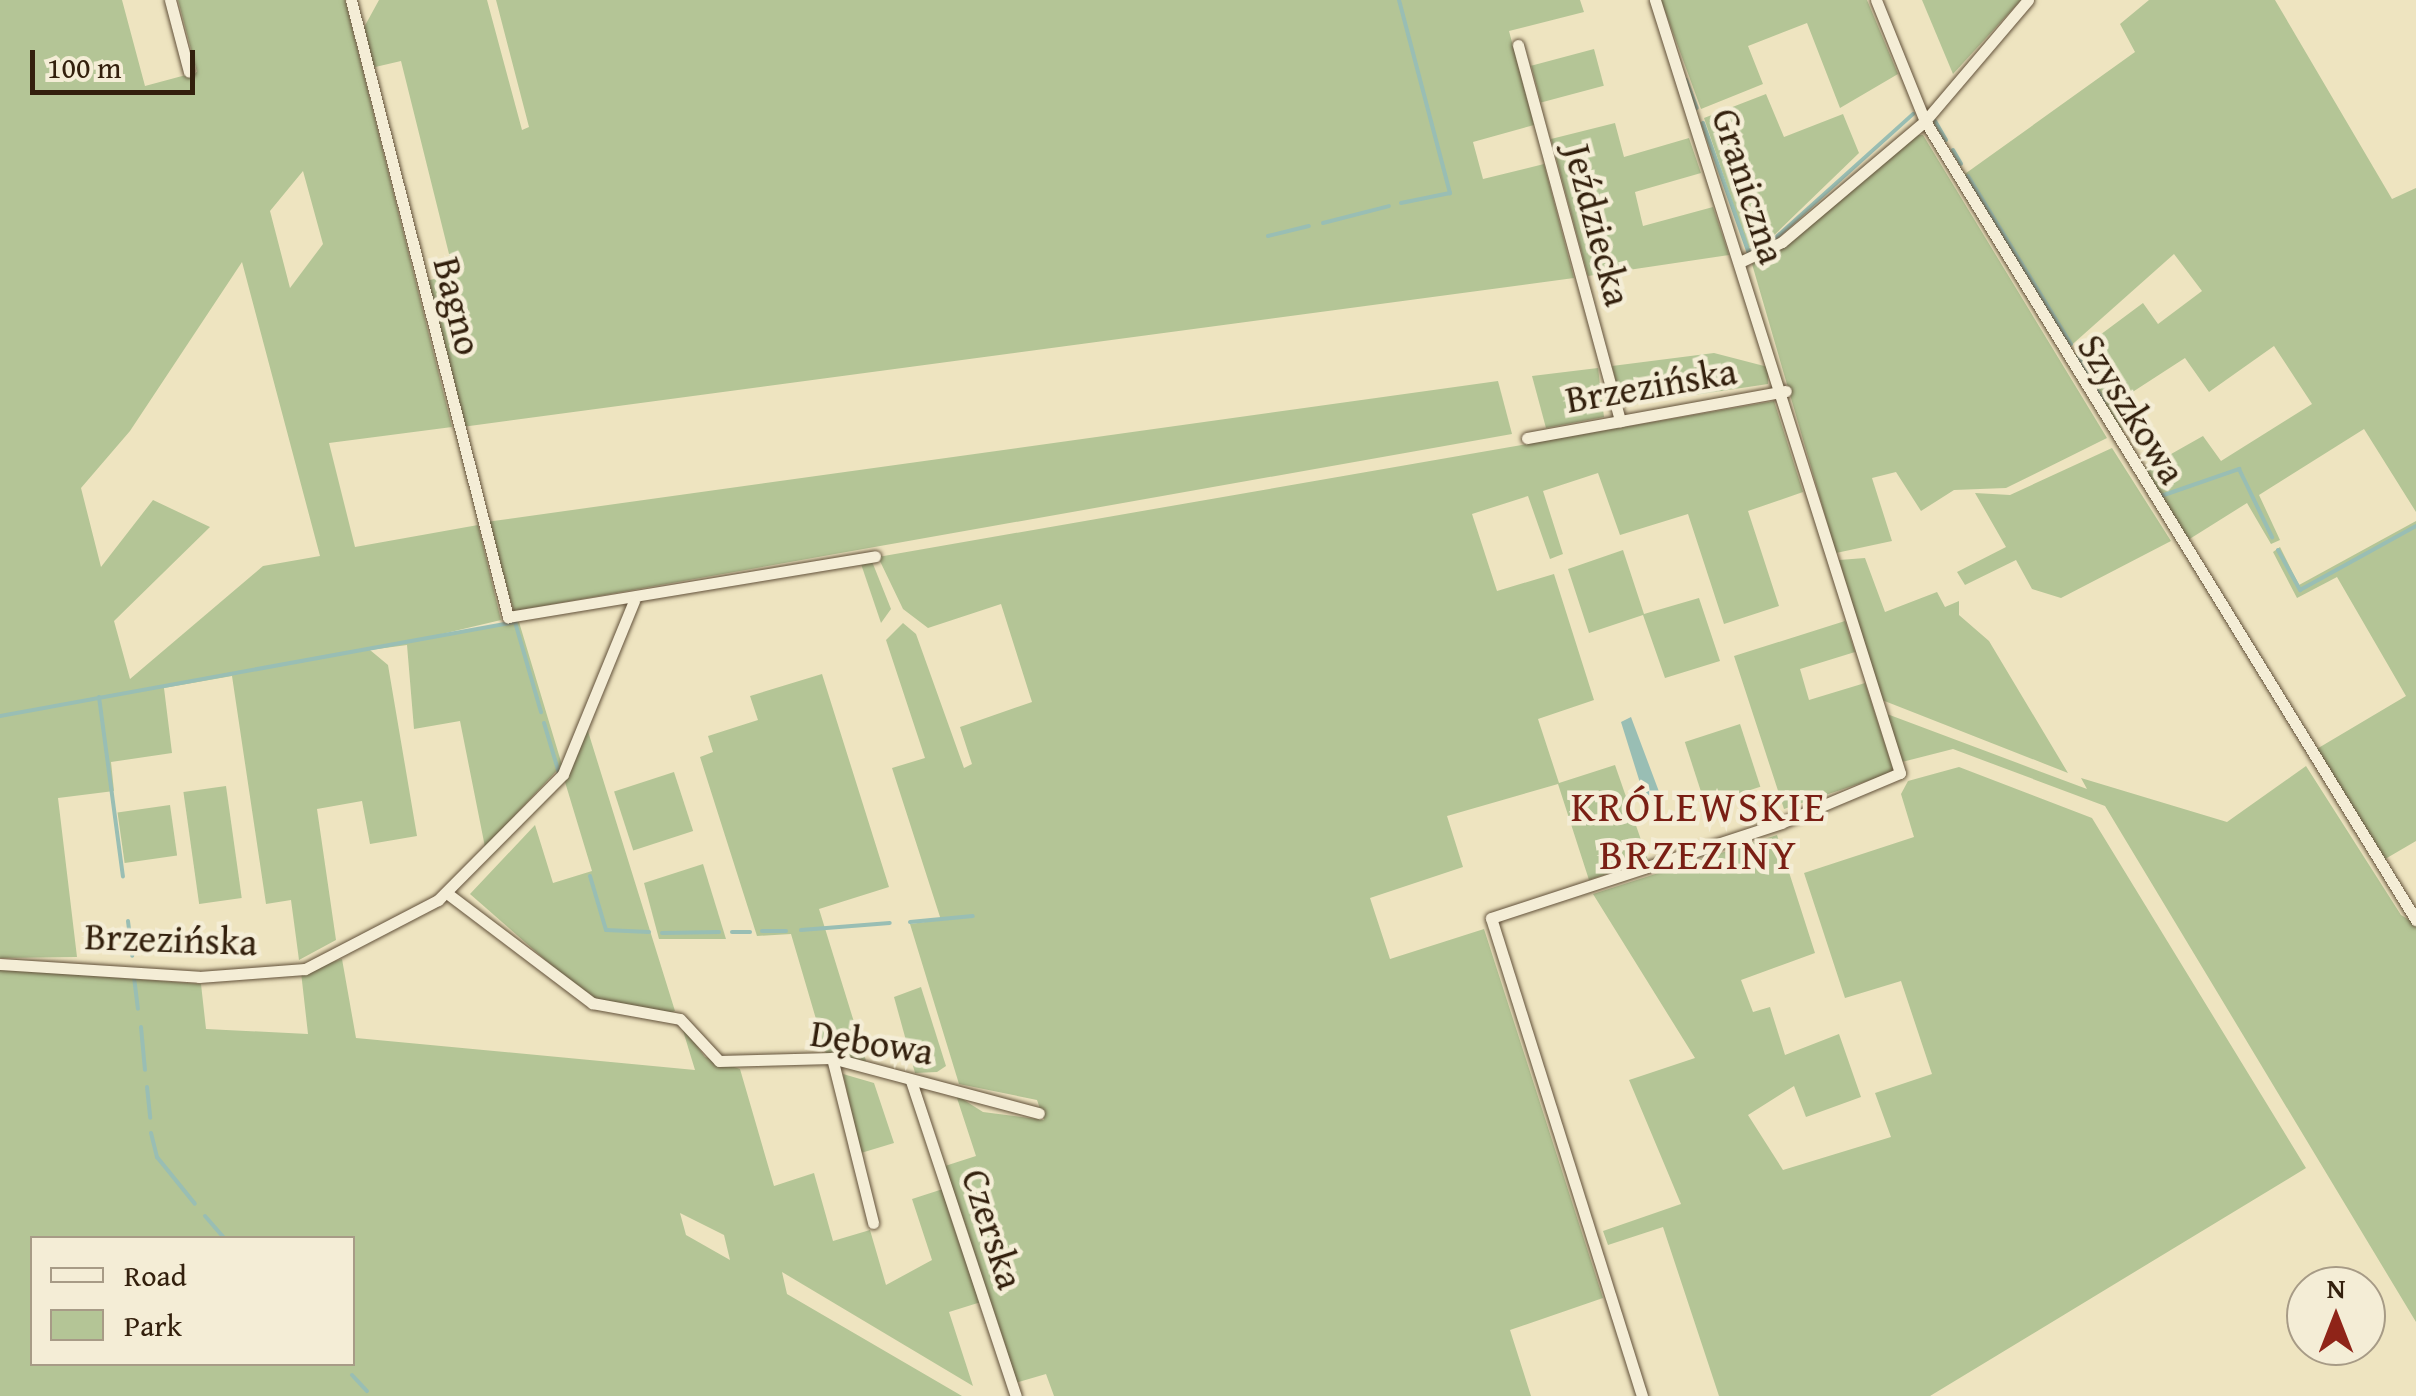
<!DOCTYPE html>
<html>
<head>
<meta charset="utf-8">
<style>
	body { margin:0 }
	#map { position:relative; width:2416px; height:1396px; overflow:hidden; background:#eee4c0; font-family:"Gentium Book Plus",serif }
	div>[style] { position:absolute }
	.green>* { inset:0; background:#b4c596; transform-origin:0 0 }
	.water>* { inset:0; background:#99beb4 }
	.stream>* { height:4px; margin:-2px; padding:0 2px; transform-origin:2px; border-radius:2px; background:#99beb4 }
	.roads { filter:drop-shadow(0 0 2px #62513a) drop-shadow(0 0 2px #62513a) }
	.street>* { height:11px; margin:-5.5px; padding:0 5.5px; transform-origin:5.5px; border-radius:5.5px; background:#f4edd6 }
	span { translate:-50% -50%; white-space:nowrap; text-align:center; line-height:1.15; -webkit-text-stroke:9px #f4edd6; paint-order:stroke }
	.street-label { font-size:38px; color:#33200d }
	.quarter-label { font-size:42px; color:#7a1f14; letter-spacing:2.5px }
	.legend { position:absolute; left:30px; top:1236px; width:325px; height:130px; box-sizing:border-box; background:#f4edd6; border:2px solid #a79b86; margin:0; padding:12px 18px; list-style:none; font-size:30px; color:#33200d }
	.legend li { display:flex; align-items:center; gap:20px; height:50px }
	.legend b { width:50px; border:2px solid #a79b86 }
	.north { position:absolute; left:2286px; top:1266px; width:100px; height:100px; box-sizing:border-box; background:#f4edd6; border:2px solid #a79b86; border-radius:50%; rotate:0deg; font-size:28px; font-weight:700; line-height:40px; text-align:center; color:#33200d }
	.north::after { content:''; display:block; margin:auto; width:35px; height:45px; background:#8f2418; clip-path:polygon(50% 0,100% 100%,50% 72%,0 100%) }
	.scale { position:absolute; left:30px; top:50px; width:165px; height:45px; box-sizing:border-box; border:5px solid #33200d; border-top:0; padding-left:12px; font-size:30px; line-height:35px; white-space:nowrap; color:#33200d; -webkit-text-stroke:8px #f4edd6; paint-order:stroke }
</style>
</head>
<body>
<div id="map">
	<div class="green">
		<div style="clip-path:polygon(evenodd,0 0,122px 0,145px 86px,197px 72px,178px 0,345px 0,452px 427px,329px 443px,355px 547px,478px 525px,501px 620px,425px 638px,519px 622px,562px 765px,485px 847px,460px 721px,414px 729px,407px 645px,370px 650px,388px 665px,417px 836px,370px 844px,362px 801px,317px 809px,336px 940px,299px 960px,291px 900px,266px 904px,232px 676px,164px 688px,172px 753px,111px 762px,114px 791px,58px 798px,77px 957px,0 958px,0 0,303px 171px,323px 244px,290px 288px,270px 211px,303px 171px,0 0,242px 262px,320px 556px,263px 566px,130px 679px,114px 621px,210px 527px,153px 500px,101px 567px,81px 488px,130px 431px,242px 262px)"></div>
		<div style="clip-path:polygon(379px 0,487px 0,522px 130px,529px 127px,496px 0,1580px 0,1584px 12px,1509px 31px,1534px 125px,1473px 142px,1483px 179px,1544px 164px,1574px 278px,462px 427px,426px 281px,454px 274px,401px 61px,371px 68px,362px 31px)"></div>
		<div style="clip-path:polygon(1661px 0,1867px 0,1898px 74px,1840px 108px,1807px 23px,1748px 46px,1763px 84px,1701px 109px)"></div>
		<div style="clip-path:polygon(1922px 0,2021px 0,1953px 74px)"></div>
		<div style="clip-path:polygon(2149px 0,2275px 0,2392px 199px,2416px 188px,2416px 512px,2364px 429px,2259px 495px,2280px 540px,2271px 544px,2247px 503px,2188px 540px,2141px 471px,2203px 436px,2221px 461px,2312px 404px,2274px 346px,2209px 392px,2185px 358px,2114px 404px,2127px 426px,2117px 435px,2069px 358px,2143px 303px,2158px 324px,2202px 291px,2174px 254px,2066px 350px,1962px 176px,2135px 52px,2120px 24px)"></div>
		<div style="left:1594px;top:49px;width:38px;height:65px;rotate:75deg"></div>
		<div style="clip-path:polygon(1766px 94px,1784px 137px,1843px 114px,1859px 153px,1767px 242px,1748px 248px,1704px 118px)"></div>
		<div style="clip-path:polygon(1615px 123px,1624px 157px,1689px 138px,1701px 173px,1635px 192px,1643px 226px,1713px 207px,1729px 255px,1588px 276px,1551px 139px)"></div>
		<div style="clip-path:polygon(1913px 135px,1923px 135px,2107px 438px,2006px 488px,1954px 490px,1921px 511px,1896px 472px,1872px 478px,1892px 541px,1836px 553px,1752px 264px)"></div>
		<div style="clip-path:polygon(1714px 353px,1768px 367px,1768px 384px,1622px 406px,1612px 366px)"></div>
		<div style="clip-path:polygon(1598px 368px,1604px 417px,1546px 428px,1532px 376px)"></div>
		<div style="clip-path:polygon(1498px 381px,1512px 434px,514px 611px,486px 522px)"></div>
		<div style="clip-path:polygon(1774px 401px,1803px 492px,1748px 511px,1779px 606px,1724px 624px,1688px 514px,1620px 535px,1598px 473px,1543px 491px,1563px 554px,1550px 559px,1528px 496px,1472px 514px,1497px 591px,1554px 574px,1594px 700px,1538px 719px,1559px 783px,1615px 765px,1648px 860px,1589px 880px,1558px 784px,1447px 816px,1463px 867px,1370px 898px,1390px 959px,1484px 929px,1603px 1298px,1510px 1330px,1531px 1396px,1054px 1396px,1046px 1374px,1015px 1383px,945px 1166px,976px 1156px,956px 1095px,983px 1112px,1044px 1120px,1037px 1100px,959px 1084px,910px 924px,941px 920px,892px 768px,925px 758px,886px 640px,903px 623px,916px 634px,964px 768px,972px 764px,960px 727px,1032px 702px,1001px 604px,928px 628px,903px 609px,878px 557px)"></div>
		<div style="clip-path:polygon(2112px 448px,2171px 541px,2061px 598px,2032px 589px,2016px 560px,1965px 585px,1957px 572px,2006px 547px,1975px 493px,2010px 495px)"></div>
		<div style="clip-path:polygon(2416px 521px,2416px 841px,2380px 862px,2315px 750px,2406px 696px,2337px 577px,2297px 598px,2273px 552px,2280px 547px,2299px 585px)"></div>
		<div style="clip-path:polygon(1623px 550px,1644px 614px,1699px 598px,1720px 661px,1665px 678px,1643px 615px,1589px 633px,1568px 569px)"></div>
		<div style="clip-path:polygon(1865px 558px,1885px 612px,1937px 592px,1945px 607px,1959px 601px,1959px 615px,1989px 641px,2068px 773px,1882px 700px,1839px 560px)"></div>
		<div style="clip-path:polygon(871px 559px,891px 609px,881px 623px,860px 561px)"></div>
		<div style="clip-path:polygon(1845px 621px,1855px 652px,1800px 669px,1809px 700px,1865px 683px,1894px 772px,1784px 809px,1734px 656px)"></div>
		<div style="clip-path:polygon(822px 674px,889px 887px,819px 909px,867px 1064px,826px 1053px,791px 934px,757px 936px,700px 757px,713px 752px,708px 736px,758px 720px,750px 696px)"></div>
		<div style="clip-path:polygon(1887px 714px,2087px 789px,2081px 778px,2227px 822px,2306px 766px,2401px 915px,2416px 924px,2416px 1322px,2105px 806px,1953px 749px,1902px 762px)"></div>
		<div style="left:1740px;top:724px;width:66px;height:58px;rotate:72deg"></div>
		<div style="clip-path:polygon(587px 728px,675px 1011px,670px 1013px,591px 1000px,470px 894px,535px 825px,553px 883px,592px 871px,565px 782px)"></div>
		<div style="clip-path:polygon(1959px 767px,2092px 818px,2306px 1168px,1930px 1396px,1719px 1396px,1663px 1227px,1608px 1245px,1603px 1231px,1681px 1204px,1629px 1080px,1695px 1058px,1593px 894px,1777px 835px,1815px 953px,1741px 980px,1753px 1012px,1770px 1007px,1785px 1055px,1839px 1034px,1861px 1097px,1806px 1117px,1794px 1086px,1748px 1115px,1783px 1170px,1891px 1137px,1875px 1093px,1932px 1074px,1901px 981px,1845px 998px,1804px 873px,1914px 837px,1901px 794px,1908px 781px)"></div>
		<div style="left:674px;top:772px;width:62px;height:63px;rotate:72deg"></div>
		<div style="left:226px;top:786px;width:113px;height:43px;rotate:82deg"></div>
		<div style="left:170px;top:805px;width:51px;height:53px;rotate:82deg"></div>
		<div style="clip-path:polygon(703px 864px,726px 939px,659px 939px,644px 883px)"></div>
		<div style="clip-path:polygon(evenodd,342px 959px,356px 1038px,695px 1070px,681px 1024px,705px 1057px,740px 1069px,774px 1186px,814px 1173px,833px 1241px,870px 1230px,886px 1285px,932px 1260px,912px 1199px,943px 1189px,981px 1302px,949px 1312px,973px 1386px,782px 1272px,787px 1294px,962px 1396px,0 1396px,0 969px,201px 984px,206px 1029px,308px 1034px,301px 972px,342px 959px,680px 1213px,724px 1235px,730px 1260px,686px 1235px,680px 1213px,342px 959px,32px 1238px,352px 1238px,352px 1364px,32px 1364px,32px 1238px)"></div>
		<div style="clip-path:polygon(921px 987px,946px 1066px,937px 1072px,915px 1073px,894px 997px)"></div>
		<div style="clip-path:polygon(843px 1074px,874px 1083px,894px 1143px,861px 1153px)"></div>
	</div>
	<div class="water">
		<div style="clip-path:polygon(1631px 717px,1661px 797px,1656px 803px,1646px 802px,1621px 722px)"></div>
	</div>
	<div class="stream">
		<div style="left:1399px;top:0;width:200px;rotate:75.2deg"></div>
		<div style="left:1450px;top:193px;width:50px;rotate:168.5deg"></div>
		<div style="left:1686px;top:80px;width:30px;rotate:69deg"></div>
		<div style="left:1935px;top:121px;width:22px;rotate:60deg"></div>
		<div style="left:1703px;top:123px;width:136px;rotate:70.6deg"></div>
		<div style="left:1748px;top:251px;width:12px;rotate:-20deg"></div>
		<div style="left:1953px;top:150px;width:16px;rotate:60deg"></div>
		<div style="left:1968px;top:176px;width:197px;rotate:58.5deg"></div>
		<div style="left:1323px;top:223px;width:68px;rotate:-14.4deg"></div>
		<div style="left:1268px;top:236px;width:42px;rotate:-13.7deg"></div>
		<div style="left:1772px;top:241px;width:190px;rotate:-42deg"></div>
		<div style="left:2078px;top:357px;width:52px;rotate:60deg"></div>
		<div style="left:2161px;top:496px;width:83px;rotate:-19.1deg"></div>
		<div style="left:2239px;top:469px;width:76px;rotate:64.1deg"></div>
		<div style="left:2278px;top:550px;width:46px;rotate:61.2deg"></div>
		<div style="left:2300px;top:590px;width:132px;rotate:-28.9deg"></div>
		<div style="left:99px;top:697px;width:181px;rotate:82.4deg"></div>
		<div style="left:0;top:716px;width:524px;rotate:-10.34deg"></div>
		<div style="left:515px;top:622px;width:94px;rotate:73.9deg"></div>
		<div style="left:544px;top:723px;width:52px;rotate:73.3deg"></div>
		<div style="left:590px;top:876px;width:56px;rotate:73.5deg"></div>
		<div style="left:606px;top:930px;width:43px;rotate:2.7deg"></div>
		<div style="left:128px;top:921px;width:35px;rotate:83deg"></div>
		<div style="left:910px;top:922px;width:63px;rotate:-5.4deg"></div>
		<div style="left:801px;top:930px;width:89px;rotate:-4.5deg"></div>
		<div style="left:762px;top:931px;width:24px"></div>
		<div style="left:732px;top:932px;width:18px"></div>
		<div style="left:662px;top:933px;width:57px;rotate:-1deg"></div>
		<div style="left:134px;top:977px;width:32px;rotate:83deg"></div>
		<div style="left:141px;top:1027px;width:43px;rotate:84.7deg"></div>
		<div style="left:147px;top:1087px;width:31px;rotate:84deg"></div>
		<div style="left:151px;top:1133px;width:25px;rotate:76deg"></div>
		<div style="left:157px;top:1157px;width:60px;rotate:51deg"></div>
		<div style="left:205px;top:1216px;width:29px;rotate:49deg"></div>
		<div style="left:352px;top:1375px;width:22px;rotate:47deg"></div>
	</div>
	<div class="roads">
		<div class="street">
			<div style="left:170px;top:0;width:74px;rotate:75.2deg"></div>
			<div style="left:351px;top:0;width:637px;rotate:75.72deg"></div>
			<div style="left:508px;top:617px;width:372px;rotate:-9.4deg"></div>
			<div style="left:1876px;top:0;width:131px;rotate:68deg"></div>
			<div style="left:1518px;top:45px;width:390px;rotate:74.8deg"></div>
			<div style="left:1925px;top:121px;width:159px;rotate:-49.6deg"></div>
			<div style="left:1742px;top:261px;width:44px;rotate:-25.4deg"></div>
			<div style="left:1782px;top:242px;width:187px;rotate:-40.2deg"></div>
			<div style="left:1925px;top:121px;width:938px;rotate:58.43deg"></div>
			<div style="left:1527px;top:438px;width:263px;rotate:-10.3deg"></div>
			<div style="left:448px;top:894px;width:181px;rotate:37.1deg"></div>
			<div style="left:592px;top:1003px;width:89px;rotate:10.3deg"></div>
			<div style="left:680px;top:1019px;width:57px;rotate:47.1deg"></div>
			<div style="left:719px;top:1061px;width:113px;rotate:-1.5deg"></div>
			<div style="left:832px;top:1058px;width:214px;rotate:14.9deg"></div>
			<div style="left:0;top:964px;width:199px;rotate:3.7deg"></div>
			<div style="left:199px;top:977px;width:106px;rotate:-4.3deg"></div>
			<div style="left:305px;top:969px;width:150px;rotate:-27.4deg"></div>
			<div style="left:438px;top:900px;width:177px;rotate:-45.2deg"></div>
			<div style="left:563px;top:774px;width:187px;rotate:-67.7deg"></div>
			<div style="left:832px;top:1058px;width:170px;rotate:76deg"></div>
			<div style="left:911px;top:1081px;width:332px;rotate:71.6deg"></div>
			<div style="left:1642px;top:1396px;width:501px;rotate:-107.53deg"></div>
			<div style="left:1491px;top:918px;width:305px;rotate:-18.1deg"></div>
			<div style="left:1781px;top:823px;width:129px;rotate:-22.8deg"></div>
			<div style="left:1900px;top:773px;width:811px;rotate:-107.59deg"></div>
		</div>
	</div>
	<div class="street-label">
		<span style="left:1749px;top:186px;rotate:72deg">Graniczna</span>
		<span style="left:1598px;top:225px;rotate:75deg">Jeździecka</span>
		<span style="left:458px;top:306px;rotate:76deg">Bagno</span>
		<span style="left:1651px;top:385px;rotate:-10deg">Brzezińska</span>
		<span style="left:2132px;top:409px;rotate:58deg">Szyszkowa</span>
		<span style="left:171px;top:939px;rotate:2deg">Brzezińska</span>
		<span style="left:872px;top:1042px;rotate:9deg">Dębowa</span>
		<span style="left:993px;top:1229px;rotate:72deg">Czerska</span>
	</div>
	<div class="quarter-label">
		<span style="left:1699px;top:830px">KRÓLEWSKIE<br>BRZEZINY</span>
	</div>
	<ul class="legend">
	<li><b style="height:12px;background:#f4edd6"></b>Road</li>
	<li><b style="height:28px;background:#b4c596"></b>Park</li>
	</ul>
	<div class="north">N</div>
	<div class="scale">100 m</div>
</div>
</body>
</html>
